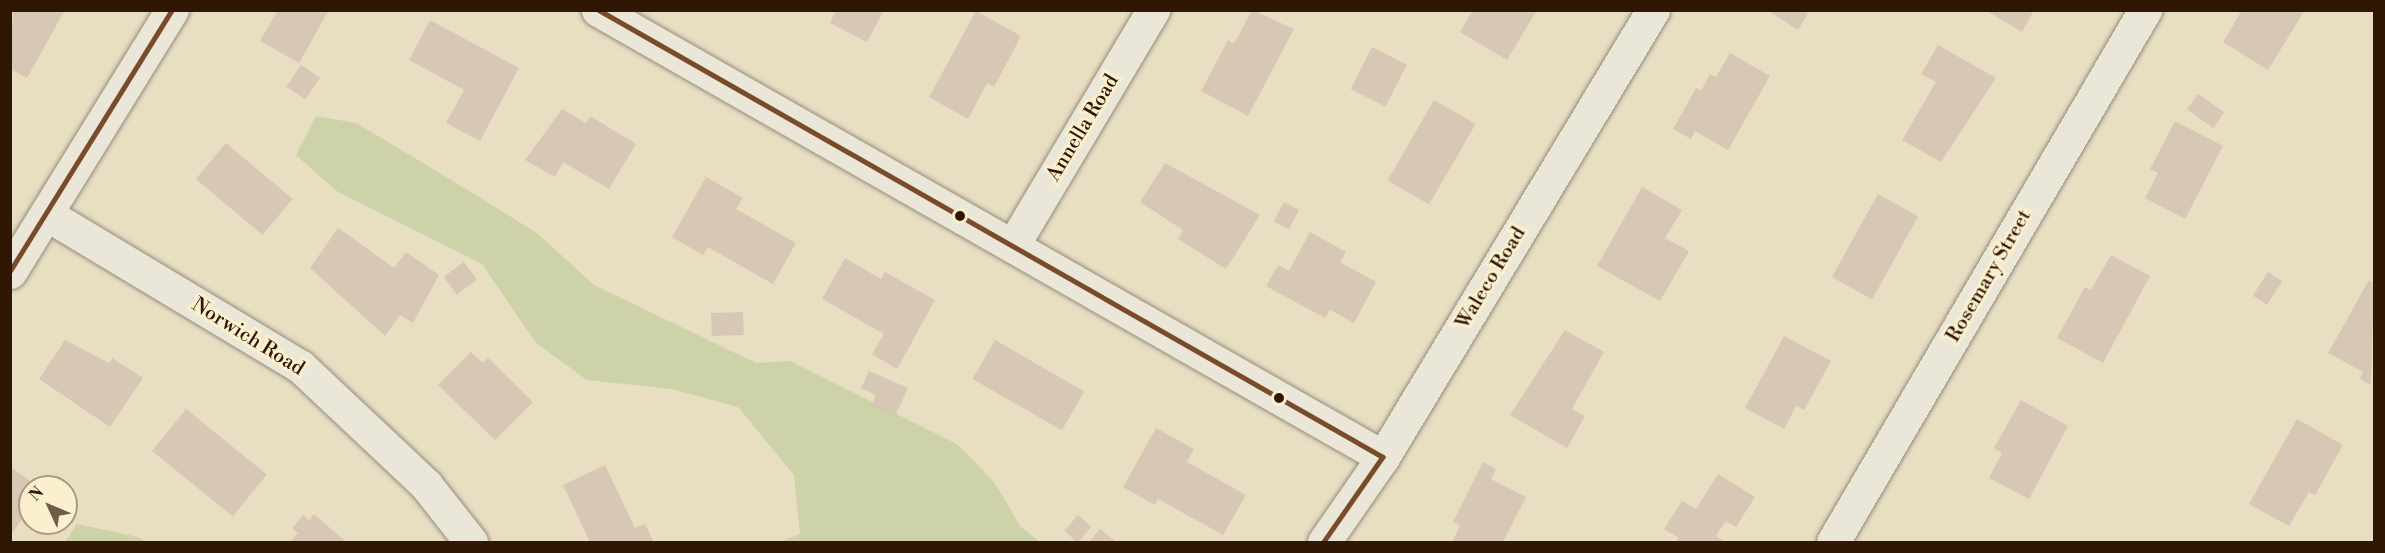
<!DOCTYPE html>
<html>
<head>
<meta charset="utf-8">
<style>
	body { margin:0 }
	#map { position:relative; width:2385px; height:553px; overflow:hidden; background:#e8dfc3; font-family:"Libre Bodoni",serif }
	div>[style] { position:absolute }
	.green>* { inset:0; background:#ced2a8 }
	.building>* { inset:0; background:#d7c7b5; transform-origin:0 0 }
	.roads { filter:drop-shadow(0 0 2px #958c7b) drop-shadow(0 0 2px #958c7b) }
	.street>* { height:33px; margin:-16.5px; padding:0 16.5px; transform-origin:16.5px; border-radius:16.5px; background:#ebe7d8 }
	.bus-1>* { height:4.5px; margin:-2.25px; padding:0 2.25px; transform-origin:2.25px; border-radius:2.25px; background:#7a4b2a }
	.dots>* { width:16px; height:16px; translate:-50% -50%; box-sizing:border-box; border:3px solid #faefce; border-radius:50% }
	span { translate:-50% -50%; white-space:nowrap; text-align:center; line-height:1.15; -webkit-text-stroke:6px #faefce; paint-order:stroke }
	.street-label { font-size:20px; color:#2f1704 }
	.frame { position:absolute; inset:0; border:12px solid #2f1704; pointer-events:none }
	.north { position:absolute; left:18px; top:475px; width:60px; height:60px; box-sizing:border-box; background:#faefce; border:2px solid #a9997d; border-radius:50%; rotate:314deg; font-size:16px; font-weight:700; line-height:24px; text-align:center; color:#2f1704 }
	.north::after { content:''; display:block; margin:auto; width:21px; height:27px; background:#705d47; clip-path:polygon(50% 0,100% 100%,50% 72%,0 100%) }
</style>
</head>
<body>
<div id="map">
	<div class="green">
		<div style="clip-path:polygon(316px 116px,356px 123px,443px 175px,537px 233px,594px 285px,756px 363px,790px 361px,957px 444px,994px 482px,1021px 527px,1040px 542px,780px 542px,800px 534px,794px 475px,738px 407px,672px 389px,587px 380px,536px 343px,482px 264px,338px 192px,296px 155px)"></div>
		<div style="clip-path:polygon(77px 524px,138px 537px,147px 542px,65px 542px)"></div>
	</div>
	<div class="building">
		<div style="clip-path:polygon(13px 10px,65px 10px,27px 78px,10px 69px)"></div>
		<div style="clip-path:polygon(278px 10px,329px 10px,299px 63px,260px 41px)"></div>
		<div style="clip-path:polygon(836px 10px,884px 10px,867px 42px,830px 23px)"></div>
		<div style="clip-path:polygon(1252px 10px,1294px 29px,1248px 116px,1201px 91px,1228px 40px,1234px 44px)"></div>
		<div style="clip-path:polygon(1473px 10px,1537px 10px,1507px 60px,1460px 32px)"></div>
		<div style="clip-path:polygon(1767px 10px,1810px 10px,1798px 30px)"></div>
		<div style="clip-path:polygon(1985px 10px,2034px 10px,2022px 32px)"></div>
		<div style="clip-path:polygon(2242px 10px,2305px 10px,2268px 70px,2223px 42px)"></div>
		<div style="clip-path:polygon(976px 11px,1021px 36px,994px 87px,987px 83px,968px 119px,929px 97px)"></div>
		<div style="clip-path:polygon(430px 20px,519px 68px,480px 141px,446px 123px,464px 90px,409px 60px)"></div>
		<div style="clip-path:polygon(1938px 45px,1996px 78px,1941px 162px,1902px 140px,1936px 82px,1921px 74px)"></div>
		<div style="left:1372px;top:47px;width:39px;height:47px;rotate:27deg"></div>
		<div style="clip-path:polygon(1730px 53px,1770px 76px,1728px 150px,1695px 131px,1691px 139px,1673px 129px,1696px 88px,1701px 91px,1710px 74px,1716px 77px)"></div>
		<div style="left:301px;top:65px;width:23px;height:26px;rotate:34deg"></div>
		<div style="left:2198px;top:94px;width:32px;height:19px;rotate:35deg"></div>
		<div style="left:1434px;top:100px;width:48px;height:93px;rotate:30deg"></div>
		<div style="clip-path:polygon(562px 109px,586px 123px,590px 116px,636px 144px,609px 189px,563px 162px,555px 177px,525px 160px)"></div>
		<div style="clip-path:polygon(2175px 121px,2223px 146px,2185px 219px,2145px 198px,2158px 173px,2150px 169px)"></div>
		<div style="left:226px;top:143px;width:87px;height:47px;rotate:40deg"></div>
		<div style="clip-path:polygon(1165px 163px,1260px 215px,1226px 269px,1178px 239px,1183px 230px,1140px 202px)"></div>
		<div style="clip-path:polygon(706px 177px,743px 198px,736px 209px,796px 243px,773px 284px,708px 247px,703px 255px,672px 237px)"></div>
		<div style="clip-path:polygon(1642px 187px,1682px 210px,1665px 238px,1689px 251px,1660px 301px,1597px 266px)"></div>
		<div style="left:1878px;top:194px;width:46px;height:95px;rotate:29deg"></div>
		<div style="left:1284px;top:202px;width:17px;height:22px;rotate:28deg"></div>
		<div style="clip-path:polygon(338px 228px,394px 268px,406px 252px,439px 275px,413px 323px,400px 315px,385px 336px,310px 268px)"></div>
		<div style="clip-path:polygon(1310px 232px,1346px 252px,1340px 262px,1376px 282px,1354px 323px,1330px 310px,1325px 318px,1266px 286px,1278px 265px,1289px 271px)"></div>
		<div style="clip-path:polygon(2111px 255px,2150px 276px,2103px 363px,2057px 338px,2085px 287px,2091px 290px)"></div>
		<div style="clip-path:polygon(845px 258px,881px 279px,885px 272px,935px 300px,897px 369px,872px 354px,884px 334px,822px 299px)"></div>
		<div style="left:464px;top:262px;width:22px;height:25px;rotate:54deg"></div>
		<div style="left:2268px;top:272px;width:17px;height:28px;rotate:33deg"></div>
		<div style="clip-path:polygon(2369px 280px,2374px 283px,2371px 385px,2360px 379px,2363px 372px,2328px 353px)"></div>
		<div style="left:743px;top:312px;width:23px;height:32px;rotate:88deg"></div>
		<div style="clip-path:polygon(1565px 330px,1604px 352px,1572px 409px,1585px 416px,1567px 448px,1510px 415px)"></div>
		<div style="clip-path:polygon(1784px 336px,1831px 361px,1804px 410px,1796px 406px,1784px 429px,1745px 408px)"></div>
		<div style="clip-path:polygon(65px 340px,109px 363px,112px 358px,143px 378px,110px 427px,39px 379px)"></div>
		<div style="left:995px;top:340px;width:103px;height:45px;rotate:30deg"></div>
		<div style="clip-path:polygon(471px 352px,483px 363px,488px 358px,533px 402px,495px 440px,438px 385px)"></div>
		<div style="clip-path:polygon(869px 371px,908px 388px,895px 416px,871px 406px,876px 395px,861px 388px)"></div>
		<div style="clip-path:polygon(2021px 400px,2068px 426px,2029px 499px,1989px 478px,2002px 453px,1994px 448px)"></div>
		<div style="left:186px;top:409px;width:104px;height:54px;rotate:39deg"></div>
		<div style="clip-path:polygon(2297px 419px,2343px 445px,2315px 495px,2309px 492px,2289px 526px,2249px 504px)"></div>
		<div style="clip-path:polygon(1156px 428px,1194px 449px,1187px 462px,1246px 495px,1223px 535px,1158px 499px,1155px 505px,1123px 487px)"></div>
		<div style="clip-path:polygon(1483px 462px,1496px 469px,1491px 479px,1526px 497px,1503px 542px,1452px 542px,1460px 526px,1453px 522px)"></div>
		<div style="clip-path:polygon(605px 465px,635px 528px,645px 524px,654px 542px,590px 542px,563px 485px)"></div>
		<div style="clip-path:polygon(10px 467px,39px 487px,30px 487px,30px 508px,10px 536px)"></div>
		<div style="clip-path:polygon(1718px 474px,1755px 497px,1736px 527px,1726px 521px,1716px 536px,1726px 542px,1676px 542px,1679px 538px,1664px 529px,1682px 501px,1696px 509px)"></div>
		<div style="clip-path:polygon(314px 514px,346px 542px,290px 542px,298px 533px,292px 528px,303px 515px,309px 520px)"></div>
		<div style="left:1078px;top:515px;width:18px;height:21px;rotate:41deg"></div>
		<div style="clip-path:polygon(1100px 529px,1116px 542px,1089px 542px)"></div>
	</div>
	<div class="roads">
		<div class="street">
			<div style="left:598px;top:10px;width:903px;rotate:29.66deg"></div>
			<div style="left:48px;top:215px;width:295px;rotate:31deg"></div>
			<div style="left:301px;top:367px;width:172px;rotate:43.3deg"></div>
			<div style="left:426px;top:485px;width:73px;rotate:51.7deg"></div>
			<div style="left:1013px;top:245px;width:274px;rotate:-59.2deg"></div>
			<div style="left:10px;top:272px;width:308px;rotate:-58.3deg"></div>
			<div style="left:1324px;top:542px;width:103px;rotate:-55.2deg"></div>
			<div style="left:1383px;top:457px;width:522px;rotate:-58.87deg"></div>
			<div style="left:1833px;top:542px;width:617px;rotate:-59.61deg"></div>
		</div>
	</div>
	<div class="bus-1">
		<div style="left:599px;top:10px;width:902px;rotate:29.69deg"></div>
		<div style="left:1383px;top:457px;width:103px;rotate:124.8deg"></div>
		<div style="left:10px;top:271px;width:307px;rotate:-58.2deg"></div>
	</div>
	<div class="dots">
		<div style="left:960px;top:216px;background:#2f1704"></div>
		<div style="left:1279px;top:398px;background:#2f1704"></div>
	</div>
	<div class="street-label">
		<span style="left:1083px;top:128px;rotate:-59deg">Annella Road</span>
		<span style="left:1989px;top:276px;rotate:-60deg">Rosemary Street</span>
		<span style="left:1491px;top:278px;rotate:-59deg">Waleco Road</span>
		<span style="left:248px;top:337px;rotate:32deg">Norwich Road</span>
	</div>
	<div class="frame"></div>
	<div class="north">N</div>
</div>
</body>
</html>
